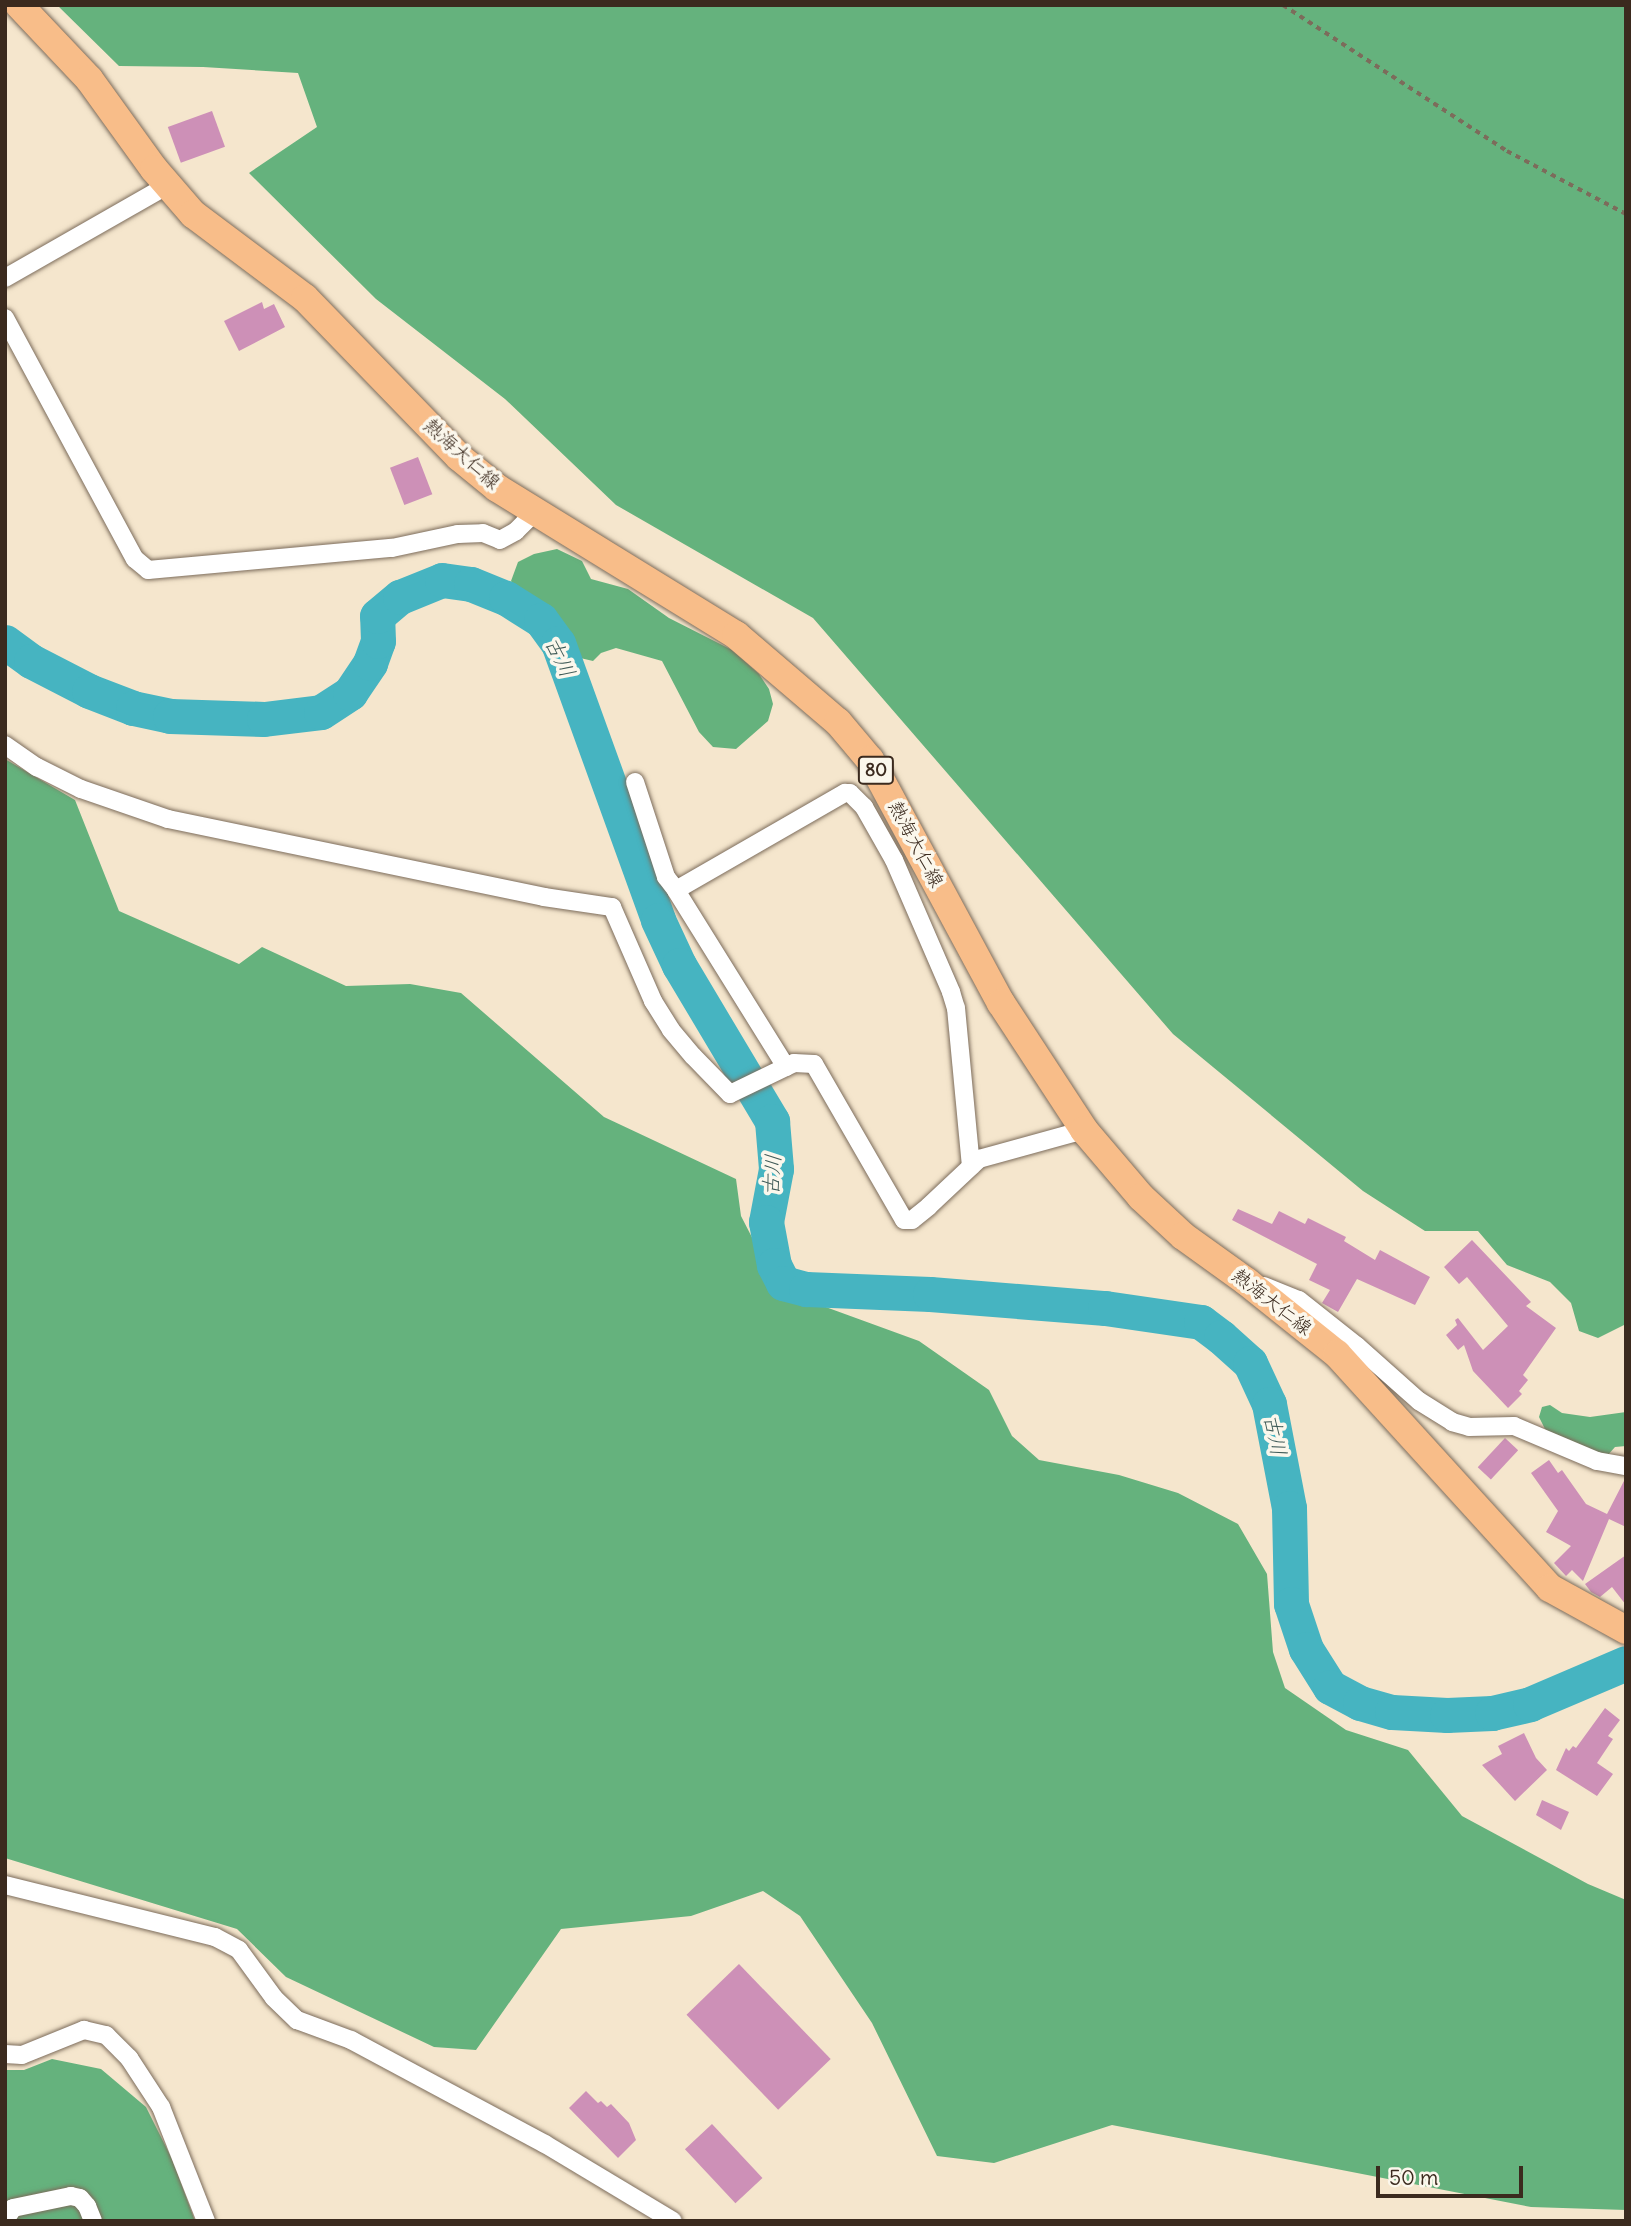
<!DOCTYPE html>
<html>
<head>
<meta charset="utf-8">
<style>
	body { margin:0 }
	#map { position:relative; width:1631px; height:2226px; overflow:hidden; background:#f5e6cd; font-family:Delius,"Klee One",sans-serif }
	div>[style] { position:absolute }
	.forest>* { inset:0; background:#65b27d }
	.river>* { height:35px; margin:-17.5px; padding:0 17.5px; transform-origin:17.5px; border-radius:17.5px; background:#46b4c1 }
	.building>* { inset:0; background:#cd90b7; transform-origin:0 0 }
	.path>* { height:3.5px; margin-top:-1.75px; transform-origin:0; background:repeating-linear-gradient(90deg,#7c6c5b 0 5px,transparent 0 10px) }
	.roads { filter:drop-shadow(0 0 2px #7c6c5b) drop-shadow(0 0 2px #7c6c5b) }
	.street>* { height:18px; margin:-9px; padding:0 9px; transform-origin:9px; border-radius:9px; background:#fff }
	.primary>* { height:28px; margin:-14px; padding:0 14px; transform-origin:14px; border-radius:14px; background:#f8bd89 }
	span { translate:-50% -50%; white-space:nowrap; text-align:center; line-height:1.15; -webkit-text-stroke:7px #fbf7ec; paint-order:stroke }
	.shield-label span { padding:2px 5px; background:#fbf7ec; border:2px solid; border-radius:5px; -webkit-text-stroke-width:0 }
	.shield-label { font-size:18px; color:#3b2a1e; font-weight:700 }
	.street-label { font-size:19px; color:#3b2a1e }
	.water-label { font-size:21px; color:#3f5a57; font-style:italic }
	.frame { position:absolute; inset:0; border:7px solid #3b2a1e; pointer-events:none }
	.scale { position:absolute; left:1376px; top:2166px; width:147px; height:32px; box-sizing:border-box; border:4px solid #3b2a1e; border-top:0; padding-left:9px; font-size:21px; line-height:24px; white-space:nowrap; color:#3b2a1e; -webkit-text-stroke:5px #fbf7ec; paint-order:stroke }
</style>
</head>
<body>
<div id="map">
	<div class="forest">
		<div style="clip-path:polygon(57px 5px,1626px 5px,1626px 1324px,1598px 1338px,1579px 1331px,1571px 1303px,1550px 1282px,1507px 1265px,1478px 1231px,1425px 1231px,1363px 1191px,1173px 1034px,813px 618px,616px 505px,505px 399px,376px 299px,249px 173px,317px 127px,298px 73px,203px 67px,119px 66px)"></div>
		<div style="clip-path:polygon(557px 549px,582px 561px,591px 579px,628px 589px,669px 618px,732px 650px,759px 674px,769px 689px,773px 704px,768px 721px,736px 749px,713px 747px,699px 732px,662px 661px,616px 648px,601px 653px,593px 661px,576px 657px,553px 621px,521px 597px,511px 581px,518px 562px,534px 554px)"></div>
		<div style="clip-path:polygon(5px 759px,75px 800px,119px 911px,239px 964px,262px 947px,346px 986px,410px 984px,461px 993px,604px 1117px,736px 1179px,741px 1216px,779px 1290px,919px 1341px,989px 1390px,1012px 1436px,1039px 1460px,1119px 1475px,1178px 1493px,1238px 1524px,1267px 1574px,1273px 1652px,1285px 1688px,1346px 1730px,1408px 1750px,1462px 1816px,1588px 1884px,1626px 1900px,1626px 2210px,1531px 2207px,1112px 2125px,994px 2163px,937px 2156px,872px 2023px,800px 1916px,763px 1891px,691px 1916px,561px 1929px,476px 2050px,434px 2047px,286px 1977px,237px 1929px,5px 1858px)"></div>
		<div style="clip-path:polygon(1550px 1405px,1562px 1413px,1590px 1417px,1626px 1412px,1626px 1446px,1615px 1447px,1607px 1456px,1546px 1431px,1539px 1417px,1542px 1407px)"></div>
		<div style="clip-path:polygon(52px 2059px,101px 2069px,146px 2107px,172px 2159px,195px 2221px,5px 2221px,5px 2070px,24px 2070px)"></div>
	</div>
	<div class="river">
		<div style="left:5px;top:642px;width:32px;rotate:36deg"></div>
		<div style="left:31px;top:661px;width:65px;rotate:27.3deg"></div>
		<div style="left:89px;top:691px;width:47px;rotate:21.1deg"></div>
		<div style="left:133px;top:708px;width:38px;rotate:12deg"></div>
		<div style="left:170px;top:716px;width:94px;rotate:1.8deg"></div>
		<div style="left:264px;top:719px;width:57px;rotate:-7deg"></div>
		<div style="left:321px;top:712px;width:35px;rotate:-33deg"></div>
		<div style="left:350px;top:693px;width:36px;rotate:-56deg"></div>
		<div style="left:370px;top:663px;width:23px;rotate:-70deg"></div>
		<div style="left:378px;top:641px;width:25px;rotate:-92deg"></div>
		<div style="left:377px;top:616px;width:30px;rotate:-40deg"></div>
		<div style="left:400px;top:597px;width:45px;rotate:-22deg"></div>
		<div style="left:442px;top:580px;width:29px;rotate:8deg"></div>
		<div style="left:471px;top:584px;width:38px;rotate:22deg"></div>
		<div style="left:506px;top:598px;width:41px;rotate:32.2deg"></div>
		<div style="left:541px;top:620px;width:29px;rotate:54deg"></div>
		<div style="left:558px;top:643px;width:294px;rotate:70.1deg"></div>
		<div style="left:658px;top:920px;width:50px;rotate:65deg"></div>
		<div style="left:679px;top:965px;width:182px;rotate:59.2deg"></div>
		<div style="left:772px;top:1121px;width:48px;rotate:85.2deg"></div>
		<div style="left:776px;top:1169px;width:54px;rotate:100.7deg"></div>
		<div style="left:766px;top:1222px;width:44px;rotate:79.5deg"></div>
		<div style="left:774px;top:1265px;width:20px;rotate:63deg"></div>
		<div style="left:783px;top:1283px;width:24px;rotate:15deg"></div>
		<div style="left:806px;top:1289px;width:124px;rotate:2.3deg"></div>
		<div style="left:930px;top:1294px;width:176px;rotate:4.6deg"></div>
		<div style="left:1105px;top:1308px;width:97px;rotate:8.3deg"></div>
		<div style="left:1201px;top:1322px;width:25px;rotate:37deg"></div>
		<div style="left:1221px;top:1337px;width:39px;rotate:42deg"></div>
		<div style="left:1250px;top:1363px;width:45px;rotate:65.1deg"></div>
		<div style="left:1269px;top:1404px;width:106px;rotate:79.1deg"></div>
		<div style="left:1289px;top:1508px;width:96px;rotate:88.8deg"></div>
		<div style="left:1291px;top:1604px;width:47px;rotate:71.6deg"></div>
		<div style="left:1306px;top:1649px;width:45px;rotate:57.7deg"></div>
		<div style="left:1330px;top:1687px;width:34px;rotate:28deg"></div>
		<div style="left:1360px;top:1703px;width:33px;rotate:16deg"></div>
		<div style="left:1392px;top:1712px;width:55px;rotate:3.1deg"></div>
		<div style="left:1447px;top:1715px;width:45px;rotate:-2.5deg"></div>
		<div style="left:1492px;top:1713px;width:39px;rotate:-13deg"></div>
		<div style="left:1530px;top:1704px;width:104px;rotate:-23.1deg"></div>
	</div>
	<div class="building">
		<div style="left:212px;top:111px;width:38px;height:47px;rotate:70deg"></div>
		<div style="clip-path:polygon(262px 302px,264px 309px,274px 304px,285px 327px,239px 351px,224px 321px)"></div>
		<div style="left:418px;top:457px;width:40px;height:30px;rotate:69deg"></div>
		<div style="clip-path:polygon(1238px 1209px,1272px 1224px,1279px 1211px,1305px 1224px,1308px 1218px,1346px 1237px,1344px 1241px,1375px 1260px,1380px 1250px,1430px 1277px,1415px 1305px,1357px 1279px,1338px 1312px,1322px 1303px,1330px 1290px,1309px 1280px,1317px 1264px,1232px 1220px)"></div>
		<div style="clip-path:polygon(1472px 1240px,1531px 1302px,1526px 1306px,1556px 1328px,1523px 1375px,1528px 1380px,1519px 1391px,1522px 1394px,1508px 1408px,1473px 1371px,1464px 1345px,1458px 1350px,1446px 1335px,1457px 1325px,1455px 1320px,1458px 1318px,1483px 1350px,1508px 1326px,1467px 1277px,1459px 1284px,1444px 1267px)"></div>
		<div style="left:1505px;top:1438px;width:18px;height:40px;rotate:43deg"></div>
		<div style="clip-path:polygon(1549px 1460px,1558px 1473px,1562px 1470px,1586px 1504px,1607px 1514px,1626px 1477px,1626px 1527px,1609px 1519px,1583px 1581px,1572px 1570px,1566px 1576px,1554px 1563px,1571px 1546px,1546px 1532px,1558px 1511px,1531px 1473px)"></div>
		<div style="clip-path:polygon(1626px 1555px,1626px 1605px,1612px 1587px,1600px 1597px,1591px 1592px,1585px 1584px)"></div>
		<div style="clip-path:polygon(1605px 1708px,1620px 1720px,1608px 1736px,1613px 1739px,1597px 1763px,1613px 1774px,1597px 1796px,1556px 1770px,1566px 1748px,1569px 1751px,1573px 1746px,1576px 1748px)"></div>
		<div style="clip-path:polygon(1524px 1733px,1536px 1758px,1547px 1770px,1515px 1801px,1482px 1765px,1502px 1754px,1498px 1746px)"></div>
		<div style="clip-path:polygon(1542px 1800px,1569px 1812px,1561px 1830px,1536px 1815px)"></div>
		<div style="left:739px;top:1964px;width:132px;height:73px;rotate:46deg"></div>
		<div style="clip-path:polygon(586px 2091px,598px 2103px,601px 2101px,607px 2107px,611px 2104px,629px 2123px,636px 2140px,618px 2158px,569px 2108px)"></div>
		<div style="left:712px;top:2124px;width:74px;height:37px;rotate:47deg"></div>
	</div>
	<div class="path">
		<div style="left:1283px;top:5px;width:267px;rotate:33.1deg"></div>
		<div style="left:1507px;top:151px;width:135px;rotate:27.9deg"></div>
	</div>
	<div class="roads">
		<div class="street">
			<div style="left:5px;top:278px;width:188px;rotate:-29.7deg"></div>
			<div style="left:5px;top:318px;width:274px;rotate:61.7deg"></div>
			<div style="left:135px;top:559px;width:17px;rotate:40deg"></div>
			<div style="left:148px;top:570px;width:245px;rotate:-5.2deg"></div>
			<div style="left:392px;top:548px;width:67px;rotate:-12deg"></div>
			<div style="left:458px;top:534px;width:25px;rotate:-2deg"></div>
			<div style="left:483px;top:533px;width:18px;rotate:22deg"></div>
			<div style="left:500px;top:540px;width:18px;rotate:-29deg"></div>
			<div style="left:516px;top:531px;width:28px;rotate:-45deg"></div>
			<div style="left:5px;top:745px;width:39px;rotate:35deg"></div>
			<div style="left:37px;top:767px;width:49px;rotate:26.6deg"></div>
			<div style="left:81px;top:789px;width:92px;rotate:19deg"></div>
			<div style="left:168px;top:819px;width:384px;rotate:11.7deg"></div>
			<div style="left:544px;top:897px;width:69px;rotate:8.4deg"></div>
			<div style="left:612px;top:907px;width:103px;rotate:66.4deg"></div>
			<div style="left:653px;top:1001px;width:34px;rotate:58deg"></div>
			<div style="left:671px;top:1030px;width:34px;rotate:50deg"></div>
			<div style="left:693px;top:1056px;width:53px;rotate:45.8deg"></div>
			<div style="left:730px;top:1094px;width:71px;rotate:-25.8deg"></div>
			<div style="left:794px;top:1063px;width:20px;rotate:3deg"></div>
			<div style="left:814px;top:1064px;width:180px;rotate:60deg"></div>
			<div style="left:904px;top:1220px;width:8px"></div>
			<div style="left:912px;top:1220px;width:22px;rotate:-39deg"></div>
			<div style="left:929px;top:1206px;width:69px;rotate:-43.2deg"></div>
			<div style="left:979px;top:1159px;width:109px;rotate:-15.4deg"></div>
			<div style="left:635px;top:782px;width:100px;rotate:71.9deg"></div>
			<div style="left:666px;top:877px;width:16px;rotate:52deg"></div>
			<div style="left:786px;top:1067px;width:208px;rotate:-121.9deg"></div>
			<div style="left:676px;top:890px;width:195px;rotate:-29.9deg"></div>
			<div style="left:845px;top:793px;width:5px"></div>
			<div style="left:850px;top:793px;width:20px;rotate:45deg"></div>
			<div style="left:864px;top:807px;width:61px;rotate:60.5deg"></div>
			<div style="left:894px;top:860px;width:144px;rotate:66.6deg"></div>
			<div style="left:951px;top:992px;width:17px;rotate:73deg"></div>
			<div style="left:956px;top:1008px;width:159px;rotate:84.6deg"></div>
			<div style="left:1264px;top:1286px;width:38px;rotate:22deg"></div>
			<div style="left:1299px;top:1300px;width:74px;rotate:38.4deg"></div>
			<div style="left:1357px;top:1346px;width:83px;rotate:41.6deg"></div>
			<div style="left:1419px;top:1401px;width:39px;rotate:32deg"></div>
			<div style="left:1452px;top:1422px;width:18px;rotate:16deg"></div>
			<div style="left:1469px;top:1427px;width:45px;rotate:-1.3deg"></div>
			<div style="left:1514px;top:1426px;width:90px;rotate:22.9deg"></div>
			<div style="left:1597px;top:1461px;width:29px;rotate:10deg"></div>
			<div style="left:5px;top:1885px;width:216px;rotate:13.9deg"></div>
			<div style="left:215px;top:1937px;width:27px;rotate:28deg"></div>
			<div style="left:239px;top:1950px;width:59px;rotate:53.9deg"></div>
			<div style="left:274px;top:1998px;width:32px;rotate:44deg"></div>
			<div style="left:297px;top:2020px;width:58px;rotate:20.3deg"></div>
			<div style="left:351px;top:2040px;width:220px;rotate:28.2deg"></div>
			<div style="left:545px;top:2144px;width:149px;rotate:31deg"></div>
			<div style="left:5px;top:2054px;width:17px;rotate:3deg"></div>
			<div style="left:22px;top:2055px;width:67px;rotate:-22deg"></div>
			<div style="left:84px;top:2030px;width:23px;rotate:13deg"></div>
			<div style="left:106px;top:2035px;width:33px;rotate:45deg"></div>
			<div style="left:129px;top:2058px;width:59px;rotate:56.9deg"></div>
			<div style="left:161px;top:2107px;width:123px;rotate:68.5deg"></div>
			<div style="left:5px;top:2220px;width:14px;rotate:-56deg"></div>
			<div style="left:13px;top:2208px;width:59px;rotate:-11.7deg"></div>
			<div style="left:71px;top:2196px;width:9px;rotate:13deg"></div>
			<div style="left:80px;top:2198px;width:11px;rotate:49deg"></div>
			<div style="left:87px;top:2206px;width:16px;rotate:68deg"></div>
		</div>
		<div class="primary">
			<div style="left:19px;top:5px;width:102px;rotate:46.6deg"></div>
			<div style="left:89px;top:79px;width:111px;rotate:54.2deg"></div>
			<div style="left:154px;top:169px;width:60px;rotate:49.1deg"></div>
			<div style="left:193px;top:214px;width:140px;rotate:36.9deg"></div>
			<div style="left:305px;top:298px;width:221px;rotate:45.9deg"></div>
			<div style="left:459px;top:457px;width:49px;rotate:39.2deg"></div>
			<div style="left:497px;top:488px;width:281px;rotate:31.6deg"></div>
			<div style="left:736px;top:635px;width:134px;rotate:40.5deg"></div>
			<div style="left:838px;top:722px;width:50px;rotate:49.9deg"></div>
			<div style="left:870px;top:760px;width:276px;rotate:61.7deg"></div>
			<div style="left:1001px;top:1003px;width:152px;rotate:56.8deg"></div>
			<div style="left:1084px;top:1130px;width:88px;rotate:49.6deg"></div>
			<div style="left:1141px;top:1197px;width:57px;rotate:42.9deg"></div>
			<div style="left:1183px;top:1236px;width:79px;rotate:35.7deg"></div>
			<div style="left:1247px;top:1282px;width:115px;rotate:38.7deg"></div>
			<div style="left:1337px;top:1354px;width:316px;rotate:47.7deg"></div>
			<div style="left:1550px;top:1588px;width:87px;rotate:28.9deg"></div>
		</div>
	</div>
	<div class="shield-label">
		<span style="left:876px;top:770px">80</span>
	</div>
	<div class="street-label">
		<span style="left:462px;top:454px;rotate:42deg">熱海大仁線</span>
		<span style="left:916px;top:844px;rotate:62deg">熱海大仁線</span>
		<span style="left:1272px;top:1302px;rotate:38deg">熱海大仁線</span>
	</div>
	<div class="water-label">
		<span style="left:560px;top:657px;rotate:65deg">古川</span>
		<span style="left:772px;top:1175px;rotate:-86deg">古川</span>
		<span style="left:1275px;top:1435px;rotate:79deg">古川</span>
	</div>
	<div class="frame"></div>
	<div class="scale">50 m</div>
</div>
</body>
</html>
